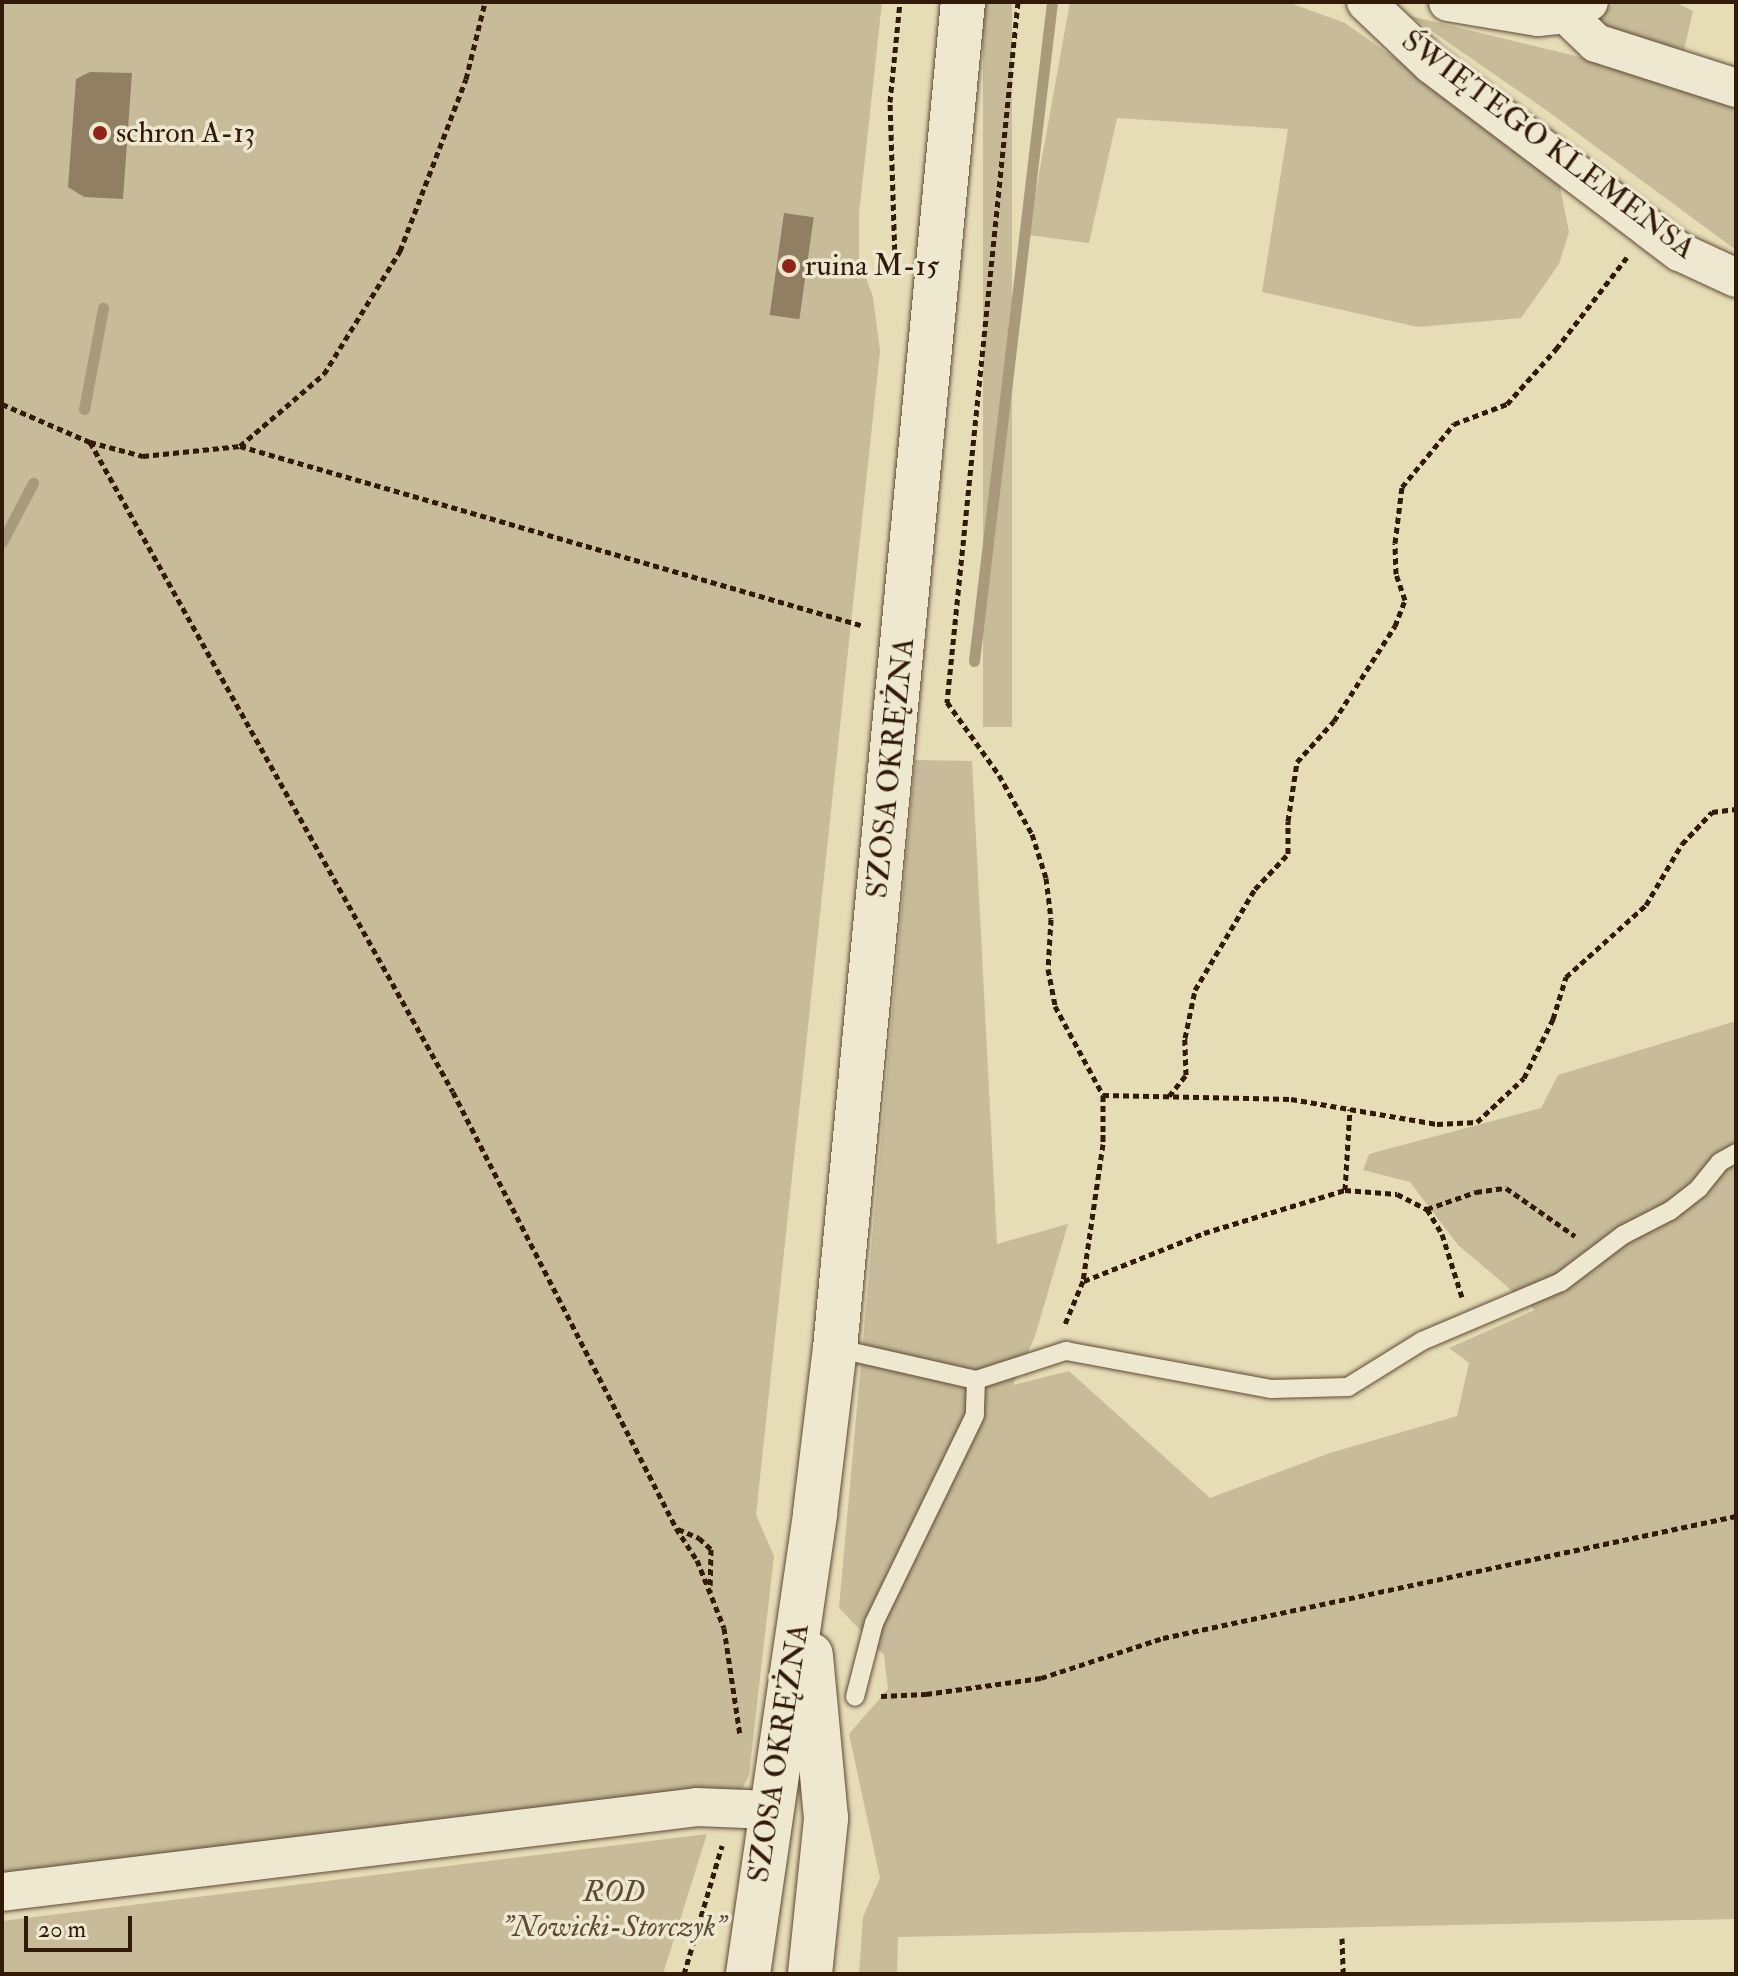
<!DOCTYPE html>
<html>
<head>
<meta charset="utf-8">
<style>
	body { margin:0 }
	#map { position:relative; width:1738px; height:1976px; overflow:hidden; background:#e6dcb6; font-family:"IM FELL Double Pica",serif }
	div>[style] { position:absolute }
	.green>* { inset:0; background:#c7bb99; transform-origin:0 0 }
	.stream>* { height:11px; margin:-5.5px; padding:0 5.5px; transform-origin:5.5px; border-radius:5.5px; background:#a99a7b }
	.building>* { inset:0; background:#907f63; transform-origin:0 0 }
	.path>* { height:5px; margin-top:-2.5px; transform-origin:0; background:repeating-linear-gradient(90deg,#321a09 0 6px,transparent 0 10px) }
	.roads { filter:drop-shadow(0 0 2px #5f4a34) drop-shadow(0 0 2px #5f4a34) }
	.lane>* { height:18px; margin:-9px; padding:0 9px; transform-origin:9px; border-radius:9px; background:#efe8d0 }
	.street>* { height:38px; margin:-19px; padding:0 19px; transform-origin:19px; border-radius:19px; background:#efe8d0 }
	.secondary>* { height:44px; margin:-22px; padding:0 22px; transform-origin:22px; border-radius:22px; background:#efe8d0 }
	.dots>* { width:22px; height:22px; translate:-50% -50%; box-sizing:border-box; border:4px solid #efe8d0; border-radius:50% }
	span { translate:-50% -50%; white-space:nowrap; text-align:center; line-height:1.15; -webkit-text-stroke:7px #efe8d0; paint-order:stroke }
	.poi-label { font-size:30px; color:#321a09 }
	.left { translate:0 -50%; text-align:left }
	.street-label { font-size:30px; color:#321a09 }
	.park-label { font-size:30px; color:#5f4a34; font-style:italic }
	.frame { position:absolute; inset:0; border:4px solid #321a09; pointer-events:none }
	.scale { position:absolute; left:24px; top:1916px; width:108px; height:36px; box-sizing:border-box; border:4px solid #321a09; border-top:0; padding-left:10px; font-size:24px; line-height:28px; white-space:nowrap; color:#321a09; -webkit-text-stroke:6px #efe8d0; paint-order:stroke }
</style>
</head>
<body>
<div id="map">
	<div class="green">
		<div style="clip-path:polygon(2px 2px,882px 2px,859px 214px,859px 259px,873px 297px,880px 351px,756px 1515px,774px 1556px,749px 1775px,741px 1792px,2px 1876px)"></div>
		<div style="left:983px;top:2px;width:29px;height:725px"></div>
		<div style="clip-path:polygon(1070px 2px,1287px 2px,1345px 23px,1557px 172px,1569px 232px,1559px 264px,1521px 318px,1418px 327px,1262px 292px,1288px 129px,1117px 118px,1089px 243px,1028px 235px)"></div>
		<div style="clip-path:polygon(1616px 2px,1675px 2px,1693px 11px,1683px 54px,1600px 35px,1595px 18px)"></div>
		<div style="clip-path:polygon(1410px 16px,1617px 66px,1736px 105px,1736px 250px,1546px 110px)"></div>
		<div style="clip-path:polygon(915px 760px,972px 761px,997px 1244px,1068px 1224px,1035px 1336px,1013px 1385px,1069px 1371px,1210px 1498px,1330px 1453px,1457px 1416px,1469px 1363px,1449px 1348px,1535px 1310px,1458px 1245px,1410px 1182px,1363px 1170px,1369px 1154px,1541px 1108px,1558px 1075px,1736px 1021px,1736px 1919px,898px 1937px,897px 1974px,859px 1974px,863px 1917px,880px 1878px,849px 1734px,888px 1689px,884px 1655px,839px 1608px)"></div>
		<div style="clip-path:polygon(707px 1834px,663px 1974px,2px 1974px,2px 1921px)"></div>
	</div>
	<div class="stream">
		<div style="left:84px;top:409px;width:103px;rotate:-79.3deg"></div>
		<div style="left:2px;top:542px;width:67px;rotate:-62.3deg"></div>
		<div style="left:974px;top:661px;width:664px;rotate:-83.25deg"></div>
	</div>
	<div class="building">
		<div style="clip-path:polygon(90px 72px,132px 73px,123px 199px,84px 197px,68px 187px,76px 79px)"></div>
		<div style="left:784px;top:213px;width:30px;height:103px;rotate:8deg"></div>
	</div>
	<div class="path">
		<div style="left:1018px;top:2px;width:704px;rotate:95.79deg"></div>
		<div style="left:947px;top:702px;width:90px;rotate:54.5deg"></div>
		<div style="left:999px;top:775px;width:68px;rotate:60.8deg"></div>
		<div style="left:1032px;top:834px;width:46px;rotate:72.3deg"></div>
		<div style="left:1046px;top:878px;width:41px;rotate:83deg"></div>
		<div style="left:1051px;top:919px;width:50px;rotate:93.4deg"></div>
		<div style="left:1048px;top:969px;width:38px;rotate:79deg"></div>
		<div style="left:1055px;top:1006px;width:101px;rotate:61.7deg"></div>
		<div style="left:1103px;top:1095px;width:49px;rotate:90deg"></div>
		<div style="left:1103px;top:1144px;width:138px;rotate:98.3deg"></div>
		<div style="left:1083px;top:1281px;width:47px;rotate:112.7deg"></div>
		<div style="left:895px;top:260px;width:158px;rotate:-91.8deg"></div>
		<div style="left:890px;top:102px;width:100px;rotate:-84.3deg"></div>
		<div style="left:2px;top:404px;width:96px;rotate:23.4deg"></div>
		<div style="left:90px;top:442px;width:55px;rotate:14.8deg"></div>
		<div style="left:143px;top:456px;width:98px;rotate:-5.9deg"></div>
		<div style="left:240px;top:446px;width:111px;rotate:-40.6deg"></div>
		<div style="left:324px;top:374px;width:145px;rotate:-58.3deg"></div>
		<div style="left:400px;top:251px;width:184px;rotate:-69deg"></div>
		<div style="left:466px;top:79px;width:79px;rotate:-76.1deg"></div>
		<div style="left:90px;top:442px;width:744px;rotate:60.82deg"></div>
		<div style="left:453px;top:1092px;width:490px;rotate:62.9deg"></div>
		<div style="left:676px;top:1528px;width:38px;rotate:57deg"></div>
		<div style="left:697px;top:1560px;width:73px;rotate:68.3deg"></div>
		<div style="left:724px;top:1628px;width:108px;rotate:81.5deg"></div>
		<div style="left:240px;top:446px;width:649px;rotate:16.09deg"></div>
		<div style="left:1103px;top:1095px;width:188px;rotate:1.2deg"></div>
		<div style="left:1291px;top:1099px;width:148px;rotate:9.7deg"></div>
		<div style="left:1437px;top:1124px;width:40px;rotate:-2.9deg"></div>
		<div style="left:1477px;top:1122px;width:64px;rotate:-43.1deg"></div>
		<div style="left:1524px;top:1078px;width:66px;rotate:-63.8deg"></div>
		<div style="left:1553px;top:1019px;width:44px;rotate:-72.8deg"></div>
		<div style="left:1566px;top:977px;width:108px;rotate:-42deg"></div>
		<div style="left:1646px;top:905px;width:71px;rotate:-59.5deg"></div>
		<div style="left:1682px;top:844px;width:44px;rotate:-46.8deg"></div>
		<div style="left:1712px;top:812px;width:24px;rotate:-7deg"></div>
		<div style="left:1169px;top:1096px;width:27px;rotate:-51deg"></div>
		<div style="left:1186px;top:1075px;width:37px;rotate:-92deg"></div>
		<div style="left:1185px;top:1038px;width:49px;rotate:-78.2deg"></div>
		<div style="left:1195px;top:990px;width:117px;rotate:-59.3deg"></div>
		<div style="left:1255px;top:889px;width:48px;rotate:-46.7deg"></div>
		<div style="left:1288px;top:854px;width:33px;rotate:-90deg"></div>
		<div style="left:1288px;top:821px;width:60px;rotate:-81.3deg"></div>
		<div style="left:1297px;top:762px;width:55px;rotate:-47.9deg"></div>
		<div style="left:1334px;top:721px;width:113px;rotate:-57.3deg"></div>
		<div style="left:1395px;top:626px;width:28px;rotate:-69deg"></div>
		<div style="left:1405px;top:600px;width:28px;rotate:-109deg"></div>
		<div style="left:1396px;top:574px;width:31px;rotate:-92deg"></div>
		<div style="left:1395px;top:543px;width:56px;rotate:-82.9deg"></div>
		<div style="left:1402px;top:487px;width:82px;rotate:-50.5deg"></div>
		<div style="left:1454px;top:424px;width:57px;rotate:-20.7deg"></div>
		<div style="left:1507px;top:404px;width:74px;rotate:-48.3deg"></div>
		<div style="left:1556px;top:349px;width:116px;rotate:-52.3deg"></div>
		<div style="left:1345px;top:1190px;width:81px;rotate:-86.5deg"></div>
		<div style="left:1427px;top:1209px;width:52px;rotate:-19.1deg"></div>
		<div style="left:1476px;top:1192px;width:30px;rotate:-8deg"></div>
		<div style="left:1506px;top:1188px;width:84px;rotate:34.8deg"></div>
		<div style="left:1084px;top:1281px;width:129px;rotate:-21.8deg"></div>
		<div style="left:1204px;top:1233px;width:147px;rotate:-17deg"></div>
		<div style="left:1345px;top:1190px;width:52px;rotate:4.4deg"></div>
		<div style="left:1397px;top:1194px;width:34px;rotate:27deg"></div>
		<div style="left:1427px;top:1209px;width:29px;rotate:59deg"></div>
		<div style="left:1442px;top:1234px;width:66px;rotate:72.4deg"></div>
		<div style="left:678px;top:1529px;width:23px;rotate:23deg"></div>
		<div style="left:699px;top:1538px;width:16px;rotate:43deg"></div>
		<div style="left:711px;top:1549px;width:43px;rotate:91.3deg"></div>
		<div style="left:881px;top:1696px;width:45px;rotate:-2.5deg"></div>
		<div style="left:926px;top:1694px;width:116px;rotate:-7.9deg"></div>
		<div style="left:1041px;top:1678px;width:128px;rotate:-18.2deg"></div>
		<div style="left:1163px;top:1638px;width:586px;rotate:-12.02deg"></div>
		<div style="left:1342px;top:1938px;width:36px;rotate:88deg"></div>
		<div style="left:684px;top:1974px;width:134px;rotate:-73.5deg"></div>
	</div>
	<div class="roads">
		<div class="lane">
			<div style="left:835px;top:1348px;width:145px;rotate:12.8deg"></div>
			<div style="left:976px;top:1380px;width:35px;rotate:92deg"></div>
			<div style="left:975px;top:1415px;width:231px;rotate:115.9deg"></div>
			<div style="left:874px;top:1623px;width:76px;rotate:104.4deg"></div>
			<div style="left:976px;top:1380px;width:95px;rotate:-17.9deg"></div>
			<div style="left:1066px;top:1351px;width:208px;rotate:10.5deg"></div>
			<div style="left:1271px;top:1389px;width:77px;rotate:-1.5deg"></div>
			<div style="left:1348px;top:1387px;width:87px;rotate:-31.9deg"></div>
			<div style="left:1422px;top:1341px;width:151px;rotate:-23deg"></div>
			<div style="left:1561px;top:1282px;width:78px;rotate:-37.2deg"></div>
			<div style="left:1623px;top:1235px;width:53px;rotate:-27.1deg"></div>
			<div style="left:1670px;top:1211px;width:37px;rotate:-38deg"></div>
			<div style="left:1699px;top:1188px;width:33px;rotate:-51deg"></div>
			<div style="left:1720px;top:1162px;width:18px;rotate:-29deg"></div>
		</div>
		<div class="street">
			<div style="left:1366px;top:2px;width:90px;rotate:43.6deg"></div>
			<div style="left:1431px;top:64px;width:273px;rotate:37.1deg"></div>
			<div style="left:1649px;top:229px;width:39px;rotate:37deg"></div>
			<div style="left:1680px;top:252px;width:62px;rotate:24.9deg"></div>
			<div style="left:1448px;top:2px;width:91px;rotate:9.5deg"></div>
			<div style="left:1538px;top:17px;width:28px;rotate:-6deg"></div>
			<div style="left:1566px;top:14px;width:26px;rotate:-28deg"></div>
			<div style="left:1566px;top:14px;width:42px;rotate:44deg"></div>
			<div style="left:1596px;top:43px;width:147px;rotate:17.8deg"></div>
			<div style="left:2px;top:1892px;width:700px;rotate:-6.97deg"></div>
			<div style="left:697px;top:1807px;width:73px;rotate:2.4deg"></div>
		</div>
		<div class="secondary">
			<div style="left:748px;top:1974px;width:466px;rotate:-81.7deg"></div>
			<div style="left:815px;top:1513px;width:166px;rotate:-83.1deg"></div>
			<div style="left:835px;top:1348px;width:1352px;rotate:-84.57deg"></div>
			<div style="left:810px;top:1974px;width:157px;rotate:-84.1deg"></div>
			<div style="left:826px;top:1818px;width:164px;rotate:-95.3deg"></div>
		</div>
	</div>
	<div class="dots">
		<div style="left:100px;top:133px;background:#8f2418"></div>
		<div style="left:789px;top:266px;background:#8f2418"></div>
	</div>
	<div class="poi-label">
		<span class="left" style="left:116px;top:133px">schron A-13</span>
		<span class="left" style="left:805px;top:266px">ruina M-15</span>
	</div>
	<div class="street-label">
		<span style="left:1548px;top:145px;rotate:37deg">ŚWIĘTEGO KLEMENSA</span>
		<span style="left:891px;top:768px;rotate:-84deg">SZOSA OKRĘŻNA</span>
		<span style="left:779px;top:1753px;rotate:-81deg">SZOSA OKRĘŻNA</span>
	</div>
	<div class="park-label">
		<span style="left:614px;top:1909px">ROD<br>"Nowicki-Storczyk"</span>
	</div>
	<div class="frame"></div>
	<div class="scale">20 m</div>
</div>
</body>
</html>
